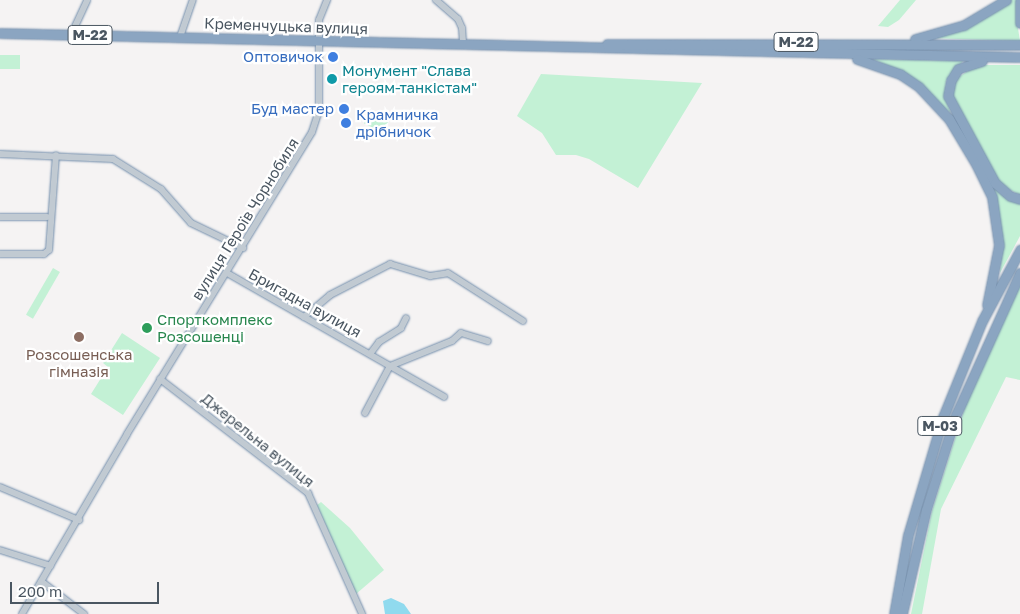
<!DOCTYPE html>
<html>
<head>
<meta charset="utf-8">
<style>
	body { margin:0 }
	#map { position:relative; width:1020px; height:614px; overflow:hidden; background:#f5f3f3; font-family:"Golos Text",sans-serif }
	div>[style] { position:absolute }
	.green>* { inset:0; background:#c3f1d5; transform-origin:0 0 }
	.water>* { inset:0; background:#90daee }
	.roads { filter:drop-shadow(0 0 1px #7690ad) drop-shadow(0 0 1px #7690ad) }
	.minor>* { height:6px; margin:-3px; padding:0 3px; transform-origin:3px; border-radius:3px; background:#c1cad2 }
	.highway>* { height:9px; margin:-4.5px; padding:0 4.5px; transform-origin:4.5px; border-radius:4.5px; background:#8ba5c1 }
	.dots>* { width:14px; height:14px; translate:-50% -50%; box-sizing:border-box; border:2px solid #fff; border-radius:50% }
	span { translate:-50% -50%; white-space:nowrap; text-align:center; line-height:1.15; -webkit-text-stroke:4.5px #fff; paint-order:stroke }
	.shield-label span { padding:1px 4px; background:#fff; border:1px solid; border-radius:4px; -webkit-text-stroke-width:0 }
	.shield-label { font-size:14px; color:#4a5661; font-weight:700 }
	.street-label { font-size:15px; color:#4a5661 }
	.shop-label { font-size:15px; color:#366cbe }
	.right { translate:-100% -50%; text-align:right }
	.left { translate:0 -50%; text-align:left }
	.culture-label { font-size:15px; color:#0d838f }
	.leisure-label { font-size:15px; color:#27864d }
	.education-label { font-size:15px; color:#785e54 }
	.scale { position:absolute; left:10px; top:582px; width:149px; height:22px; box-sizing:border-box; border:2px solid #4a5661; border-top:0; padding-left:6px; font-size:15px; line-height:18px; white-space:nowrap; color:#4a5661; -webkit-text-stroke:4px #fff; paint-order:stroke }
</style>
</head>
<body>
<div id="map">
	<div class="green">
		<div style="clip-path:polygon(900px 0,916px 0,899px 20px,888px 27px,878px 26px)"></div>
		<div style="clip-path:polygon(1009px 0,1018px 0,1016px 16px,1020px 41px,929px 38px)"></div>
		<div style="left:0;top:55px;width:20px;height:14px"></div>
		<div style="clip-path:polygon(872px 59px,963px 61px,946px 81px,945px 99px,951px 113px,889px 66px)"></div>
		<div style="clip-path:polygon(977px 65px,1020px 65px,1020px 195px,1000px 185px,951px 96px,954px 80px)"></div>
		<div style="clip-path:polygon(541px 74px,702px 83px,638px 188px,589px 159px,576px 155px,556px 155px,542px 133px,517px 116px)"></div>
		<div style="left:371px;top:110px;width:21px;height:15px;rotate:28deg"></div>
		<div style="clip-path:polygon(990px 182px,1005px 197px,1020px 202px,1020px 236px,1000px 273px,1002px 237px)"></div>
		<div style="left:53px;top:268px;width:8px;height:54px;rotate:30deg"></div>
		<div style="clip-path:polygon(1020px 285px,1020px 380px,1006px 377px,941px 509px,922px 614px,911px 614px,932px 511px,966px 404px)"></div>
		<div style="clip-path:polygon(122px 333px,160px 358px,123px 415px,91px 394px,108px 367px,103px 363px)"></div>
		<div style="clip-path:polygon(321px 502px,350px 528px,384px 570px,356px 594px,317px 505px)"></div>
	</div>
	<div class="water">
		<div style="clip-path:polygon(391px 598px,404px 604px,411px 614px,385px 614px,383px 601px)"></div>
	</div>
	<div class="roads">
		<div class="minor">
			<div style="left:436px;top:0;width:29px;rotate:41deg"></div>
			<div style="left:458px;top:19px;width:10px;rotate:66deg"></div>
			<div style="left:462px;top:28px;width:15px;rotate:86deg"></div>
			<div style="left:71px;top:35px;width:38px;rotate:-65deg"></div>
			<div style="left:180px;top:37px;width:39px;rotate:-71deg"></div>
			<div style="left:0;top:154px;width:113px;rotate:2.5deg"></div>
			<div style="left:113px;top:159px;width:57px;rotate:32deg"></div>
			<div style="left:161px;top:189px;width:45px;rotate:48.6deg"></div>
			<div style="left:191px;top:223px;width:58px;rotate:25.7deg"></div>
			<div style="left:0;top:217px;width:47px"></div>
			<div style="left:0;top:254px;width:44px"></div>
			<div style="left:44px;top:254px;width:6px;rotate:-39deg"></div>
			<div style="left:49px;top:250px;width:95px;rotate:-85.8deg"></div>
			<div style="left:227px;top:273px;width:250px;rotate:29.7deg"></div>
			<div style="left:304px;top:317px;width:34px;rotate:-40deg"></div>
			<div style="left:330px;top:295px;width:68px;rotate:-27.3deg"></div>
			<div style="left:390px;top:264px;width:42px;rotate:16.7deg"></div>
			<div style="left:430px;top:276px;width:18px;rotate:-9deg"></div>
			<div style="left:448px;top:273px;width:89px;rotate:32.6deg"></div>
			<div style="left:370px;top:354px;width:15px;rotate:-53deg"></div>
			<div style="left:379px;top:342px;width:26px;rotate:-32deg"></div>
			<div style="left:401px;top:328px;width:11px;rotate:-63deg"></div>
			<div style="left:160px;top:379px;width:187px;rotate:37.6deg"></div>
			<div style="left:308px;top:493px;width:133px;rotate:65.9deg"></div>
			<div style="left:365px;top:413px;width:53px;rotate:-62deg"></div>
			<div style="left:390px;top:366px;width:67px;rotate:-22deg"></div>
			<div style="left:452px;top:341px;width:12px;rotate:-42deg"></div>
			<div style="left:461px;top:333px;width:28px;rotate:17deg"></div>
			<div style="left:0;top:487px;width:86px;rotate:22.7deg"></div>
			<div style="left:0;top:550px;width:53px;rotate:17.4deg"></div>
			<div style="left:42px;top:582px;width:53px;rotate:37.3deg"></div>
			<div style="left:22px;top:614px;width:208px;rotate:-59.7deg"></div>
			<div style="left:127px;top:434px;width:354px;rotate:-58.5deg"></div>
			<div style="left:312px;top:132px;width:22px;rotate:-72deg"></div>
			<div style="left:319px;top:111px;width:91px;rotate:-90deg"></div>
			<div style="left:319px;top:20px;width:22px;rotate:-68deg"></div>
		</div>
		<div class="highway">
			<div style="left:1020px;top:1px;width:22px;rotate:90deg"></div>
			<div style="left:0;top:33px;width:1020px;rotate:1.35deg"></div>
			<div style="left:915px;top:39px;width:51px;rotate:-15.9deg"></div>
			<div style="left:964px;top:25px;width:49px;rotate:-30.8deg"></div>
			<div style="left:607px;top:44px;width:413px;rotate:0.1deg"></div>
			<div style="left:857px;top:59px;width:46px;rotate:19.2deg"></div>
			<div style="left:900px;top:74px;width:23px;rotate:34deg"></div>
			<div style="left:919px;top:87px;width:44px;rotate:46.8deg"></div>
			<div style="left:949px;top:119px;width:52px;rotate:59deg"></div>
			<div style="left:976px;top:164px;width:37px;rotate:64deg"></div>
			<div style="left:992px;top:197px;width:49px;rotate:81.7deg"></div>
			<div style="left:999px;top:245px;width:61px;rotate:101.3deg"></div>
			<div style="left:982px;top:61px;width:25px;rotate:162deg"></div>
			<div style="left:958px;top:69px;width:13px;rotate:122deg"></div>
			<div style="left:951px;top:80px;width:16px;rotate:101deg"></div>
			<div style="left:948px;top:96px;width:99px;rotate:61.6deg"></div>
			<div style="left:995px;top:183px;width:20px;rotate:41deg"></div>
			<div style="left:1010px;top:196px;width:10px;rotate:17deg"></div>
			<div style="left:894px;top:614px;width:80px;rotate:-80deg"></div>
			<div style="left:908px;top:535px;width:123px;rotate:-73.5deg"></div>
			<div style="left:943px;top:417px;width:104px;rotate:-67.9deg"></div>
			<div style="left:982px;top:321px;width:81px;rotate:-61.8deg"></div>
			<div style="left:902px;top:614px;width:107px;rotate:-77deg"></div>
			<div style="left:926px;top:510px;width:100px;rotate:-72.5deg"></div>
			<div style="left:956px;top:415px;width:156px;rotate:-65.7deg"></div>
		</div>
	</div>
	<div class="dots">
		<div style="left:333px;top:57px;background:#3f7fe0"></div>
		<div style="left:332px;top:79px;background:#0f9aa8"></div>
		<div style="left:344px;top:109px;background:#3f7fe0"></div>
		<div style="left:346px;top:123px;background:#3f7fe0"></div>
		<div style="left:147px;top:328px;background:#2e9e5b"></div>
		<div style="left:79px;top:337px;background:#8d6e63"></div>
	</div>
	<div class="shield-label">
		<span style="left:90px;top:35px">М-22</span>
		<span style="left:796px;top:42px">М-22</span>
		<span style="left:940px;top:426px">М-03</span>
	</div>
	<div class="street-label">
		<span style="left:286px;top:26px;rotate:2deg">Кременчуцька вулиця</span>
		<span style="left:245px;top:219px;rotate:-58deg">вулиця Героїв Чорнобиля</span>
		<span style="left:305px;top:303px;rotate:29deg">Бригадна вулиця</span>
		<span style="left:258px;top:440px;rotate:39deg">Джерельна вулиця</span>
	</div>
	<div class="shop-label">
		<span class="right" style="left:323px;top:57px">Оптовичок</span>
		<span class="right" style="left:334px;top:109px">Буд мастер</span>
		<span class="left" style="left:356px;top:123px">Крамничка<br>дрібничок</span>
	</div>
	<div class="culture-label">
		<span class="left" style="left:342px;top:79px">Монумент "Слава<br>героям-танкістам"</span>
	</div>
	<div class="leisure-label">
		<span class="left" style="left:157px;top:328px">Спорткомплекс<br>Розсошенці</span>
	</div>
	<div class="education-label">
		<span style="left:79px;top:363px">Розсошенська<br>гімназія</span>
	</div>
	<div class="scale">200 m</div>
</div>
</body>
</html>
